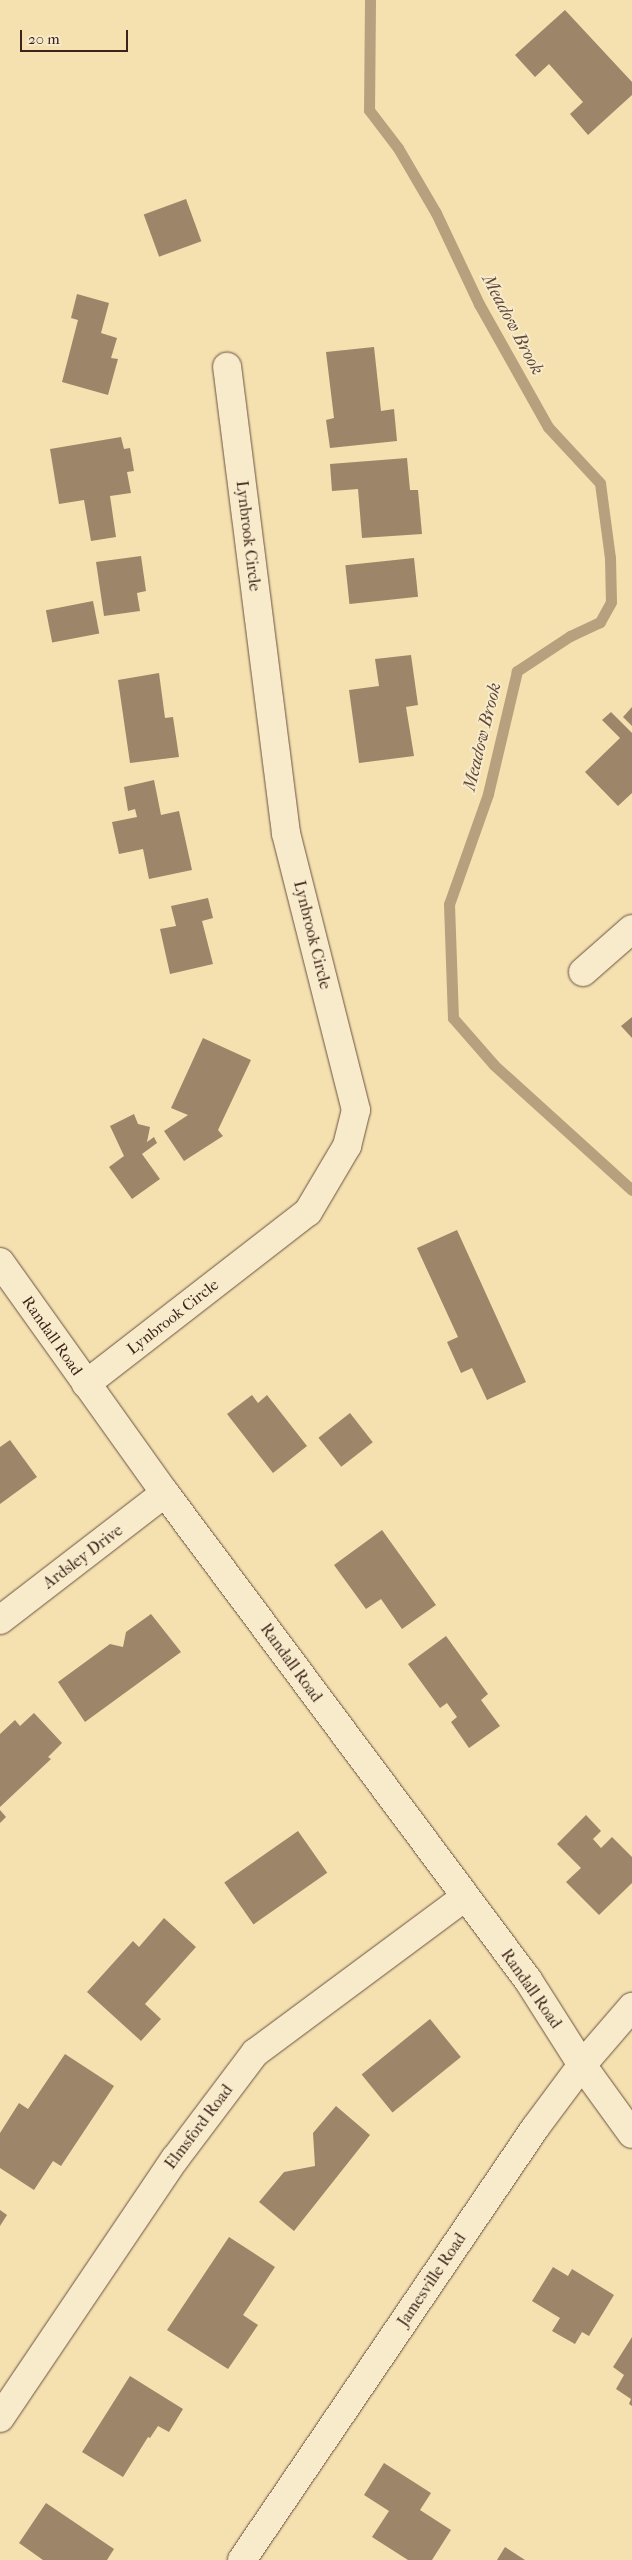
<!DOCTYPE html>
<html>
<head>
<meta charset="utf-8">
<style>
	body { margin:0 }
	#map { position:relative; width:632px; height:2560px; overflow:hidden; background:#f5e0b0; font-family:"IM FELL French Canon",serif }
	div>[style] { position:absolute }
	.stream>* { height:11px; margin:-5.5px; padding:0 5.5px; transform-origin:5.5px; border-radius:5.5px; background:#b6a07d }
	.building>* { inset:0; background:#9c8568; transform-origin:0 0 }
	.roads { filter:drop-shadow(0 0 1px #6a5240) drop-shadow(0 0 1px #6a5240) }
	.minor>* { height:28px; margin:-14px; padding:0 14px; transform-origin:14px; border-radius:14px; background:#f8ebcc }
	span { translate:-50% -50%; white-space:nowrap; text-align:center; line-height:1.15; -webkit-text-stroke:4px #f8ebcc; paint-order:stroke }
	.street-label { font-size:16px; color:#3b231a }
	.water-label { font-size:18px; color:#604838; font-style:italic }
	.scale { position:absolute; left:20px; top:30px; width:108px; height:22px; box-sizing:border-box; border:2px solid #3b231a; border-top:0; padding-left:6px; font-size:15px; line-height:18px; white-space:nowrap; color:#3b231a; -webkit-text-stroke:4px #f8ebcc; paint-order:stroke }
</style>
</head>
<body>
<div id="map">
	<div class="stream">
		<div style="left:370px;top:0;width:110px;rotate:90.5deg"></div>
		<div style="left:369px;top:110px;width:48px;rotate:52.7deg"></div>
		<div style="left:398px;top:148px;width:75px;rotate:59.7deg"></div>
		<div style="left:436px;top:213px;width:101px;rotate:64.7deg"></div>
		<div style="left:479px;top:304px;width:141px;rotate:60.7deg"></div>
		<div style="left:548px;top:427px;width:76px;rotate:47.1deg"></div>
		<div style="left:600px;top:483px;width:76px;rotate:82.4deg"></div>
		<div style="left:610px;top:558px;width:44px;rotate:88.7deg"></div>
		<div style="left:611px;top:602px;width:23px;rotate:119deg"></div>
		<div style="left:600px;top:622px;width:33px;rotate:155deg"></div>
		<div style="left:570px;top:636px;width:64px;rotate:146.6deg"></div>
		<div style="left:517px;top:671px;width:126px;rotate:103.3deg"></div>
		<div style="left:488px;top:794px;width:117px;rotate:109.5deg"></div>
		<div style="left:449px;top:904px;width:114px;rotate:88deg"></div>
		<div style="left:453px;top:1018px;width:62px;rotate:48.9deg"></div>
		<div style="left:494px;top:1065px;width:186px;rotate:42.2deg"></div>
	</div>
	<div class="building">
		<div style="clip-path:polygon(565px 10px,632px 82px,632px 95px,588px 135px,570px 114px,583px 102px,549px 64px,535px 77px,515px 55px)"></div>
		<div style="left:186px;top:199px;width:45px;height:45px;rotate:70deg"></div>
		<div style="clip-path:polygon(77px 294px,109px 303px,101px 333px,117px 338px,111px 358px,118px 359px,108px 395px,62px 382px,78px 320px,71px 318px)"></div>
		<div style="clip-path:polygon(374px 347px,381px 411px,394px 409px,397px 441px,330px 448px,326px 420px,334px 418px,326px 352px)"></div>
		<div style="clip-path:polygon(121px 437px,124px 449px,130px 448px,134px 471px,127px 472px,131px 493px,110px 496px,116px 537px,91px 541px,84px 500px,59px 504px,50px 449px)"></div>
		<div style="clip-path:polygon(407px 458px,410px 490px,418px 490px,422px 534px,362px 538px,358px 489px,332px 491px,330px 464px)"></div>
		<div style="clip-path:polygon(141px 556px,146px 591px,137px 593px,140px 611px,104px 616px,96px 562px)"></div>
		<div style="left:414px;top:558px;width:39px;height:69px;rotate:84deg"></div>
		<div style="left:93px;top:601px;width:33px;height:48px;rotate:79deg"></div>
		<div style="clip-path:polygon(411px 655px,418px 705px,406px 707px,414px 756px,359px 763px,349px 690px,379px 686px,375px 659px)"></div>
		<div style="clip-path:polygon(159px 673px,165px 718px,173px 717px,179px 757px,130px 763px,118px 680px)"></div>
		<div style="clip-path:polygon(632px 707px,632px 726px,623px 717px)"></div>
		<div style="clip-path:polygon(611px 712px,632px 733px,632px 793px,618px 806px,585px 772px,620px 738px,602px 720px)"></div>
		<div style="clip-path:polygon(154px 780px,161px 815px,179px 811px,192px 870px,149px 879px,143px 849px,119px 854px,112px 822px,137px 817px,135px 809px,128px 811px,124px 787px)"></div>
		<div style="clip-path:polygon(208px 898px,213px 918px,202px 921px,213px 964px,170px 974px,160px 929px,176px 926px,171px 906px)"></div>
		<div style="clip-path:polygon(632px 1017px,632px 1038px,621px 1026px)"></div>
		<div style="clip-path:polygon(203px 1038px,251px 1060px,218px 1130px,223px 1136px,184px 1161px,164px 1131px,188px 1115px,171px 1108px)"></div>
		<div style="clip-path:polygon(134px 1114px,138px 1124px,150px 1127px,147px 1142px,154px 1137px,157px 1143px,142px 1154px,160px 1179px,132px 1199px,109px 1167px,124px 1156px,110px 1126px)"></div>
		<div style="clip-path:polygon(457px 1230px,526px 1382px,487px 1400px,472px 1368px,461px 1373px,447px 1342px,458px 1337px,417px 1248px)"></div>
		<div style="clip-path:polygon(252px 1395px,258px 1403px,267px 1395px,307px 1446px,273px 1473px,227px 1414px)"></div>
		<div style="left:350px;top:1413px;width:37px;height:40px;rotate:52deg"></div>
		<div style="clip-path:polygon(10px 1440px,37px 1477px,0 1504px,0 1447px)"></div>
		<div style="clip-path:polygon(382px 1530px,436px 1605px,402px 1629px,381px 1599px,366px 1609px,334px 1565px)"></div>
		<div style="clip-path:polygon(151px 1614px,181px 1652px,85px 1722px,58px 1682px,110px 1644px,123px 1647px,126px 1632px)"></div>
		<div style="clip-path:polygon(446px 1636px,488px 1694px,481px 1700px,500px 1726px,469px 1748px,451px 1722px,457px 1717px,447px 1703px,440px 1708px,408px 1664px)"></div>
		<div style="clip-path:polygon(34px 1713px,62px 1743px,48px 1757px,51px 1759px,0 1807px,0 1734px,15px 1720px,20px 1726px)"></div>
		<div style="clip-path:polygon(0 1810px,6px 1817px,0 1823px)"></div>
		<div style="clip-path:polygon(586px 1815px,601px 1831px,593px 1839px,601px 1848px,612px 1837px,632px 1857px,632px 1883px,599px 1915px,566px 1882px,581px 1868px,557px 1844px)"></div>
		<div style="left:298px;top:1831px;width:51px;height:90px;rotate:55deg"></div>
		<div style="clip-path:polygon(164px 1918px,196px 1947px,145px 2004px,161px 2019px,141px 2041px,87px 1992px,133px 1941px,139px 1947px)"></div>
		<div style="left:430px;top:2019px;width:49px;height:88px;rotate:51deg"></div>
		<div style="clip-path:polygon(65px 2054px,114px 2086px,61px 2166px,53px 2161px,34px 2190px,0 2168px,0 2133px,19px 2103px,28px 2109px)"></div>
		<div style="clip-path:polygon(336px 2106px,370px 2135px,294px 2231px,259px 2202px,284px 2172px,315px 2166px,313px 2133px)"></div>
		<div style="clip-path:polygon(0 2210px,7px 2215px,0 2226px)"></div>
		<div style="clip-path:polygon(229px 2237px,275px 2267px,243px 2315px,258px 2325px,228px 2369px,167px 2330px)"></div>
		<div style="clip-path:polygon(553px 2267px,568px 2276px,572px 2269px,614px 2295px,589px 2336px,582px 2332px,575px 2344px,552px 2331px,560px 2318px,532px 2301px)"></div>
		<div style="clip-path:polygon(632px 2337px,632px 2406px,629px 2404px,631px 2399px,616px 2389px,624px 2375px,613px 2367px)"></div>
		<div style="clip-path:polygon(130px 2376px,183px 2409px,169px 2432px,158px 2426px,150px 2438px,148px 2437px,123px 2477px,82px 2452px)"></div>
		<div style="clip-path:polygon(384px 2463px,431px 2493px,420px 2510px,451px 2530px,432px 2560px,408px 2560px,372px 2537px,389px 2511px,364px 2495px)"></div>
		<div style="clip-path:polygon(46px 2503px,114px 2549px,107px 2560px,43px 2560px,19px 2543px)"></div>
		<div style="clip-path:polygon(505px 2547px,525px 2560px,497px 2560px)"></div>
	</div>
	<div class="roads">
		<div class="minor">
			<div style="left:583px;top:972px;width:65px;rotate:-41.3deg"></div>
			<div style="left:0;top:1262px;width:284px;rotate:54.5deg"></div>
			<div style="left:165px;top:1493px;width:607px;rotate:53.3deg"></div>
			<div style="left:528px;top:1980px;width:101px;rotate:57.6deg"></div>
			<div style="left:582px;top:2065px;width:85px;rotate:54.1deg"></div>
			<div style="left:86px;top:1384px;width:281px;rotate:-37.8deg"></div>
			<div style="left:308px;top:1212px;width:77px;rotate:-59.4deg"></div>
			<div style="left:347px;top:1146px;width:37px;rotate:-76deg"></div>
			<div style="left:356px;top:1110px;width:286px;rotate:-104.2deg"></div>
			<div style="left:286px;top:833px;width:470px;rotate:-97.2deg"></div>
			<div style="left:0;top:1620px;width:208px;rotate:-37.6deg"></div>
			<div style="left:0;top:2418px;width:313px;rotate:-56deg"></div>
			<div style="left:175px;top:2159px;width:133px;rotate:-53deg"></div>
			<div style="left:255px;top:2053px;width:260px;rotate:-36.6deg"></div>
			<div style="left:242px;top:2560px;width:522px;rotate:-55.85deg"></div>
			<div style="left:535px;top:2128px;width:79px;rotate:-53.3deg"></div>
			<div style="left:582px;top:2065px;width:77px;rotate:-49.2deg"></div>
		</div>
	</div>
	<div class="street-label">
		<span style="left:248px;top:536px;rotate:83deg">Lynbrook Circle</span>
		<span style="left:312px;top:935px;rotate:76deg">Lynbrook Circle</span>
		<span style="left:173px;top:1317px;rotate:-38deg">Lynbrook Circle</span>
		<span style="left:52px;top:1336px;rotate:55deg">Randall Road</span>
		<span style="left:83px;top:1557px;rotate:-37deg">Ardsley Drive</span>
		<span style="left:291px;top:1663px;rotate:54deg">Randall Road</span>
		<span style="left:531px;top:1989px;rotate:55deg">Randall Road</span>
		<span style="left:199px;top:2127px;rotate:-53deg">Elmsford Road</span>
		<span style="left:432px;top:2280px;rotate:-56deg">Jamesville Road</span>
	</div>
	<div class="water-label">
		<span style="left:512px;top:325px;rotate:62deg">Meadow Brook</span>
		<span style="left:483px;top:737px;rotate:-76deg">Meadow Brook</span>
	</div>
	<div class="scale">20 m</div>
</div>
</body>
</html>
